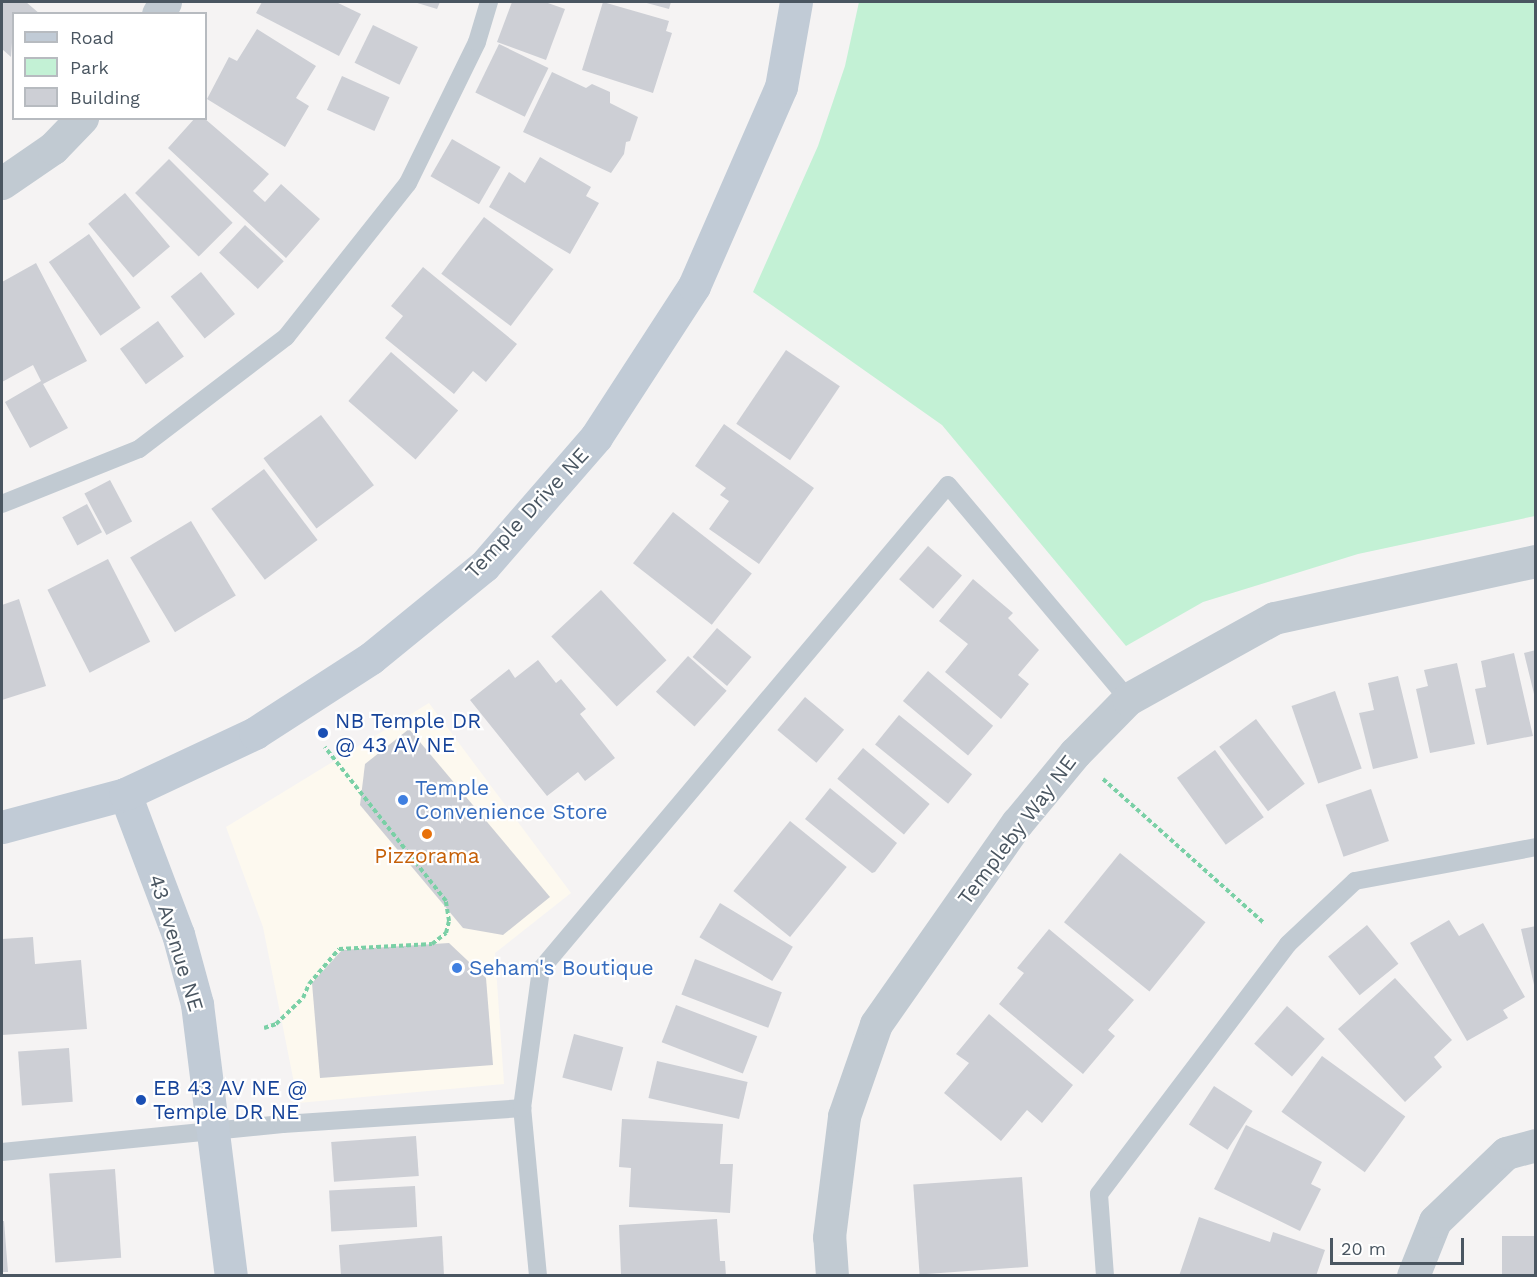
<!DOCTYPE html>
<html>
<head>
<meta charset="utf-8">
<style>
	body { margin:0 }
	#map { position:relative; width:1537px; height:1277px; overflow:hidden; background:#f5f3f3; font-family:"Work Sans",sans-serif }
	div>[style] { position:absolute }
	.commercial>* { inset:0; background:#fdf9ef }
	.green>* { inset:0; background:#c3f1d5 }
	.building>* { inset:0; background:#cdcfd5; transform-origin:0 0 }
	.path>* { height:4px; margin-top:-2px; transform-origin:0; background:repeating-linear-gradient(90deg,#7ad0a6 0 4.5px,transparent 0 7.5px) }
	.lane>* { height:18px; margin:-9px; padding:0 9px; transform-origin:9px; border-radius:9px; background:#c1cad2 }
	.street>* { height:33px; margin:-16.5px; padding:0 16.5px; transform-origin:16.5px; border-radius:16.5px; background:#c1cad2 }
	.secondary>* { height:33px; margin:-16.5px; padding:0 16.5px; transform-origin:16.5px; border-radius:16.5px; background:#c1cbd6 }
	.dots>* { width:16px; height:16px; translate:-50% -50%; box-sizing:border-box; border:3px solid #fff; border-radius:50% }
	span { translate:-50% -50%; white-space:nowrap; text-align:center; line-height:1.15; -webkit-text-stroke:4.5px #fff; paint-order:stroke }
	.street-label { font-size:21px; color:#4a5661 }
	.transit-label { font-size:21px; color:#164399 }
	.left { translate:0 -50%; text-align:left }
	.shop-label { font-size:21px; color:#366cbe }
	.food-label { font-size:21px; color:#c56008 }
	.frame { position:absolute; inset:0; border:3px solid #4a5661; pointer-events:none }
	.legend { position:absolute; left:12px; top:12px; width:195px; height:108px; box-sizing:border-box; background:#fff; border:2px solid #b7bbc0; margin:0; padding:8px 10px; list-style:none; font-size:18px; color:#4a5661 }
	.legend li { display:flex; align-items:center; gap:12px; height:30px }
	.legend b { width:30px; border:2px solid #b7bbc0 }
	.scale { position:absolute; left:1330px; top:1238px; width:134px; height:27px; box-sizing:border-box; border:3px solid #4a5661; border-top:0; padding-left:8px; font-size:18px; line-height:21px; white-space:nowrap; color:#4a5661; -webkit-text-stroke:4px #fff; paint-order:stroke }
</style>
</head>
<body>
<div id="map">
	<div class="commercial">
		<div style="clip-path:polygon(429px 703px,571px 893px,495px 953px,504px 1084px,298px 1103px,263px 927px,226px 827px)"></div>
	</div>
	<div class="green">
		<div style="clip-path:polygon(859px 2px,1535px 2px,1535px 516px,1358px 554px,1203px 602px,1126px 646px,942px 425px,753px 292px,818px 146px,845px 66px)"></div>
	</div>
	<div class="building">
		<div style="clip-path:polygon(2px 2px,26px 2px,40px 14px,14px 14px,11px 57px,2px 49px)"></div>
		<div style="clip-path:polygon(262px 2px,336px 2px,361px 14px,339px 56px,256px 13px)"></div>
		<div style="clip-path:polygon(414px 2px,440px 2px,437px 9px)"></div>
		<div style="clip-path:polygon(512px 2px,545px 2px,565px 9px,546px 60px,497px 42px)"></div>
		<div style="clip-path:polygon(603px 2px,669px 21px,666px 31px,672px 33px,653px 93px,582px 70px)"></div>
		<div style="clip-path:polygon(643px 2px,671px 2px,669px 9px)"></div>
		<div style="left:373px;top:25px;width:50px;height:42px;rotate:26deg"></div>
		<div style="clip-path:polygon(257px 29px,316px 66px,296px 98px,309px 106px,285px 147px,207px 99px,229px 57px,237px 61px)"></div>
		<div style="left:499px;top:44px;width:55px;height:54px;rotate:26deg"></div>
		<div style="clip-path:polygon(552px 72px,586px 88px,592px 84px,610px 92px,610px 103px,638px 117px,630px 141px,626px 142px,624px 154px,611px 173px,523px 132px)"></div>
		<div style="left:342px;top:76px;width:52px;height:37px;rotate:24deg"></div>
		<div style="clip-path:polygon(195px 118px,204px 118px,269px 174px,253px 191px,265px 202px,281px 184px,320px 219px,286px 258px,168px 148px)"></div>
		<div style="left:452px;top:139px;width:56px;height:43px;rotate:30deg"></div>
		<div style="clip-path:polygon(540px 157px,591px 187px,586px 196px,599px 203px,570px 254px,489px 207px,509px 172px,525px 183px)"></div>
		<div style="left:169px;top:159px;width:90px;height:48px;rotate:45deg"></div>
		<div style="left:125px;top:193px;width:70px;height:48px;rotate:50deg"></div>
		<div style="left:484px;top:217px;width:87px;height:71px;rotate:37deg"></div>
		<div style="left:245px;top:225px;width:53px;height:38px;rotate:43deg"></div>
		<div style="left:89px;top:234px;width:90px;height:49px;rotate:55deg"></div>
		<div style="clip-path:polygon(36px 263px,87px 361px,43px 384px,68px 428px,30px 448px,5px 402px,41px 381px,33px 365px,2px 382px,2px 282px)"></div>
		<div style="clip-path:polygon(423px 267px,517px 344px,486px 382px,473px 371px,454px 394px,385px 338px,403px 316px,391px 306px)"></div>
		<div style="left:201px;top:272px;width:54px;height:39px;rotate:51deg"></div>
		<div style="left:158px;top:321px;width:44px;height:47px;rotate:54deg"></div>
		<div style="left:786px;top:350px;width:65px;height:89px;rotate:34deg"></div>
		<div style="left:391px;top:352px;width:89px;height:65px;rotate:41deg"></div>
		<div style="left:321px;top:415px;width:88px;height:72px;rotate:53deg"></div>
		<div style="clip-path:polygon(724px 424px,814px 488px,759px 564px,709px 529px,729px 501px,720px 495px,726px 488px,695px 466px)"></div>
		<div style="left:264px;top:469px;width:89px;height:66px;rotate:53deg"></div>
		<div style="left:110px;top:480px;width:47px;height:29px;rotate:62deg"></div>
		<div style="left:87px;top:504px;width:32px;height:28px;rotate:62deg"></div>
		<div style="left:673px;top:512px;width:100px;height:65px;rotate:38deg"></div>
		<div style="left:191px;top:521px;width:87px;height:71px;rotate:59deg"></div>
		<div style="left:928px;top:546px;width:45px;height:44px;rotate:41deg"></div>
		<div style="left:108px;top:559px;width:93px;height:68px;rotate:63deg"></div>
		<div style="clip-path:polygon(973px 579px,1013px 613px,1008px 618px,1039px 650px,1018px 675px,1029px 684px,1001px 719px,945px 672px,968px 644px,939px 621px)"></div>
		<div style="left:601px;top:590px;width:96px;height:68px;rotate:47deg"></div>
		<div style="clip-path:polygon(19px 599px,46px 686px,2px 700px,2px 605px)"></div>
		<div style="left:717px;top:628px;width:45px;height:38px;rotate:40deg"></div>
		<div style="clip-path:polygon(1536px 650px,1536px 698px,1535px 698px,1524px 653px)"></div>
		<div style="clip-path:polygon(1514px 653px,1533px 736px,1487px 745px,1475px 689px,1486px 687px,1481px 661px)"></div>
		<div style="left:688px;top:656px;width:52px;height:48px;rotate:42deg"></div>
		<div style="clip-path:polygon(538px 660px,556px 683px,561px 679px,586px 709px,580px 714px,615px 758px,585px 781px,578px 772px,547px 796px,470px 700px,509px 669px,515px 678px)"></div>
		<div style="clip-path:polygon(1457px 663px,1475px 744px,1430px 753px,1416px 689px,1428px 686px,1424px 670px)"></div>
		<div style="left:928px;top:671px;width:85px;height:39px;rotate:40deg"></div>
		<div style="clip-path:polygon(1398px 676px,1418px 758px,1373px 769px,1359px 713px,1374px 710px,1368px 683px)"></div>
		<div style="left:1335px;top:691px;width:82px;height:46px;rotate:71deg"></div>
		<div style="left:805px;top:697px;width:51px;height:43px;rotate:40deg"></div>
		<div style="left:899px;top:715px;width:94px;height:38px;rotate:39deg"></div>
		<div style="left:1256px;top:719px;width:81px;height:46px;rotate:53deg"></div>
		<div style="clip-path:polygon(409px 729px,550px 897px,503px 935px,463px 928px,360px 805px,365px 764px)"></div>
		<div style="left:863px;top:748px;width:87px;height:40px;rotate:40deg"></div>
		<div style="left:1215px;top:750px;width:83px;height:47px;rotate:54deg"></div>
		<div style="clip-path:polygon(830px 788px,897px 843px,875px 872px,872px 873px,805px 819px)"></div>
		<div style="left:1371px;top:789px;width:55px;height:48px;rotate:71deg"></div>
		<div style="left:790px;top:821px;width:73px;height:90px;rotate:39deg"></div>
		<div style="left:1120px;top:853px;width:110px;height:89px;rotate:39deg"></div>
		<div style="left:720px;top:903px;width:85px;height:40px;rotate:31deg"></div>
		<div style="clip-path:polygon(1449px 920px,1459px 936px,1483px 923px,1525px 997px,1503px 1010px,1508px 1018px,1467px 1041px,1410px 943px)"></div>
		<div style="left:1367px;top:925px;width:50px;height:50px;rotate:51deg"></div>
		<div style="clip-path:polygon(1536px 926px,1536px 989px,1535px 989px,1521px 929px)"></div>
		<div style="clip-path:polygon(1049px 929px,1134px 1000px,1108px 1030px,1115px 1036px,1083px 1074px,999px 1004px,1024px 973px,1017px 968px)"></div>
		<div style="clip-path:polygon(33px 937px,35px 964px,81px 960px,87px 1029px,2px 1035px,2px 939px)"></div>
		<div style="clip-path:polygon(449px 943px,486px 978px,493px 1065px,320px 1078px,312px 983px,342px 950px)"></div>
		<div style="left:695px;top:959px;width:93px;height:38px;rotate:21deg"></div>
		<div style="clip-path:polygon(1395px 978px,1452px 1040px,1434px 1057px,1442px 1067px,1405px 1102px,1338px 1029px)"></div>
		<div style="left:676px;top:1005px;width:87px;height:40px;rotate:21deg"></div>
		<div style="left:1287px;top:1006px;width:50px;height:50px;rotate:41deg"></div>
		<div style="clip-path:polygon(989px 1014px,1073px 1085px,1042px 1123px,1027px 1110px,1001px 1141px,944px 1093px,969px 1063px,956px 1054px)"></div>
		<div style="left:574px;top:1034px;width:51px;height:45px;rotate:15deg"></div>
		<div style="left:69px;top:1048px;width:54px;height:51px;rotate:86deg"></div>
		<div style="left:1322px;top:1056px;width:103px;height:69px;rotate:36deg"></div>
		<div style="left:657px;top:1061px;width:93px;height:38px;rotate:13deg"></div>
		<div style="left:1214px;top:1086px;width:46px;height:46px;rotate:33deg"></div>
		<div style="clip-path:polygon(622px 1119px,723px 1124px,720px 1164px,733px 1164px,730px 1213px,629px 1207px,631px 1168px,619px 1167px)"></div>
		<div style="clip-path:polygon(1246px 1125px,1322px 1162px,1311px 1184px,1321px 1189px,1300px 1231px,1214px 1189px)"></div>
		<div style="left:416px;top:1136px;width:40px;height:85px;rotate:86deg"></div>
		<div style="left:115px;top:1169px;width:89px;height:66px;rotate:86deg"></div>
		<div style="left:1022px;top:1177px;width:90px;height:109px;rotate:86deg"></div>
		<div style="left:415px;top:1186px;width:41px;height:86px;rotate:87deg"></div>
		<div style="clip-path:polygon(1199px 1217px,1270px 1242px,1273px 1232px,1325px 1250px,1316px 1276px,1179px 1276px)"></div>
		<div style="clip-path:polygon(717px 1219px,720px 1261px,725px 1261px,726px 1276px,621px 1274px,619px 1225px)"></div>
		<div style="clip-path:polygon(2px 1221px,4px 1221px,8px 1272px,2px 1272px)"></div>
		<div style="clip-path:polygon(442px 1236px,444px 1276px,341px 1276px,339px 1245px)"></div>
		<div style="left:1536px;top:1236px;width:40px;height:34px;rotate:90deg"></div>
	</div>
	<div class="path">
		<div style="left:1103px;top:779px;width:217px;rotate:41.8deg"></div>
		<div style="left:264px;top:1028px;width:13px;rotate:-18deg"></div>
		<div style="left:276px;top:1024px;width:37px;rotate:-44deg"></div>
		<div style="left:303px;top:998px;width:15px;rotate:-67deg"></div>
		<div style="left:309px;top:984px;width:46px;rotate:-49.4deg"></div>
		<div style="left:339px;top:949px;width:93px;rotate:-3.1deg"></div>
		<div style="left:432px;top:944px;width:18px;rotate:-38deg"></div>
		<div style="left:446px;top:933px;width:12px;rotate:-76deg"></div>
		<div style="left:449px;top:921px;width:20px;rotate:-99deg"></div>
		<div style="left:446px;top:901px;width:196px;rotate:-128.2deg"></div>
	</div>
	<div class="lane">
		<div style="left:2px;top:504px;width:148px;rotate:-21.9deg"></div>
		<div style="left:139px;top:449px;width:185px;rotate:-37.3deg"></div>
		<div style="left:286px;top:337px;width:196px;rotate:-51.6deg"></div>
		<div style="left:408px;top:183px;width:157px;rotate:-63.9deg"></div>
		<div style="left:477px;top:42px;width:42px;rotate:-73.3deg"></div>
		<div style="left:2px;top:1152px;width:282px;rotate:-5.7deg"></div>
		<div style="left:283px;top:1124px;width:240px;rotate:-3.8deg"></div>
		<div style="left:538px;top:1276px;width:169px;rotate:-95.4deg"></div>
		<div style="left:522px;top:1108px;width:140px;rotate:-82.2deg"></div>
		<div style="left:541px;top:969px;width:632px;rotate:-49.94deg"></div>
		<div style="left:948px;top:485px;width:280px;rotate:49.9deg"></div>
		<div style="left:1105px;top:1276px;width:82px;rotate:-94.2deg"></div>
		<div style="left:1099px;top:1194px;width:313px;rotate:-52.9deg"></div>
		<div style="left:1288px;top:944px;width:92px;rotate:-43.2deg"></div>
		<div style="left:1355px;top:881px;width:184px;rotate:-10.6deg"></div>
	</div>
	<div class="street">
		<div style="left:158px;top:14px;width:14px;rotate:-60deg"></div>
		<div style="left:2px;top:183px;width:62px;rotate:-34.5deg"></div>
		<div style="left:53px;top:148px;width:42px;rotate:-46deg"></div>
		<div style="left:832px;top:1276px;width:39px;rotate:-94deg"></div>
		<div style="left:829px;top:1237px;width:122px;rotate:-82.9deg"></div>
		<div style="left:844px;top:1116px;width:97px;rotate:-70.8deg"></div>
		<div style="left:876px;top:1024px;width:246px;rotate:-55deg"></div>
		<div style="left:1017px;top:823px;width:91px;rotate:-50.4deg"></div>
		<div style="left:1075px;top:753px;width:76px;rotate:-45.5deg"></div>
		<div style="left:1128px;top:699px;width:167px;rotate:-29deg"></div>
		<div style="left:1274px;top:618px;width:268px;rotate:-12.3deg"></div>
		<div style="left:1413px;top:1276px;width:59px;rotate:-68.2deg"></div>
		<div style="left:1435px;top:1221px;width:98px;rotate:-43.8deg"></div>
		<div style="left:1506px;top:1153px;width:31px;rotate:-15deg"></div>
	</div>
	<div class="secondary">
		<div style="left:125px;top:794px;width:150px;rotate:69.3deg"></div>
		<div style="left:178px;top:934px;width:73px;rotate:74.8deg"></div>
		<div style="left:197px;top:1004px;width:274px;rotate:82.9deg"></div>
		<div style="left:2px;top:827px;width:127px;rotate:-15deg"></div>
		<div style="left:125px;top:794px;width:144px;rotate:-25.1deg"></div>
		<div style="left:255px;top:733px;width:138px;rotate:-32.9deg"></div>
		<div style="left:371px;top:658px;width:146px;rotate:-39.2deg"></div>
		<div style="left:484px;top:566px;width:171px;rotate:-49deg"></div>
		<div style="left:596px;top:437px;width:180px;rotate:-57deg"></div>
		<div style="left:694px;top:286px;width:217px;rotate:-66.4deg"></div>
		<div style="left:781px;top:87px;width:86px;rotate:-80deg"></div>
	</div>
	<div class="dots">
		<div style="left:323px;top:733px;background:#1a4fb4"></div>
		<div style="left:403px;top:800px;background:#3f7fe0"></div>
		<div style="left:427px;top:834px;background:#e8710a"></div>
		<div style="left:457px;top:968px;background:#3f7fe0"></div>
		<div style="left:141px;top:1100px;background:#1a4fb4"></div>
	</div>
	<div class="street-label">
		<span style="left:527px;top:513px;rotate:-47deg">Temple Drive NE</span>
		<span style="left:1017px;top:830px;rotate:-53deg">Templeby Way NE</span>
		<span style="left:176px;top:943px;rotate:73deg">43 Avenue NE</span>
	</div>
	<div class="transit-label">
		<span class="left" style="left:335px;top:733px">NB Temple DR<br>@ 43 AV NE</span>
		<span class="left" style="left:153px;top:1100px">EB 43 AV NE @<br>Temple DR NE</span>
	</div>
	<div class="shop-label">
		<span class="left" style="left:415px;top:800px">Temple<br>Convenience Store</span>
		<span class="left" style="left:469px;top:968px">Seham's Boutique</span>
	</div>
	<div class="food-label">
		<span style="left:427px;top:856px">Pizzorama</span>
	</div>
	<div class="frame"></div>
	<ul class="legend">
	<li><b style="height:8px;background:#c1cbd6"></b>Road</li>
	<li><b style="height:16px;background:#c3f1d5"></b>Park</li>
	<li><b style="height:16px;background:#cdcfd5"></b>Building</li>
	</ul>
	<div class="scale">20 m</div>
</div>
</body>
</html>
